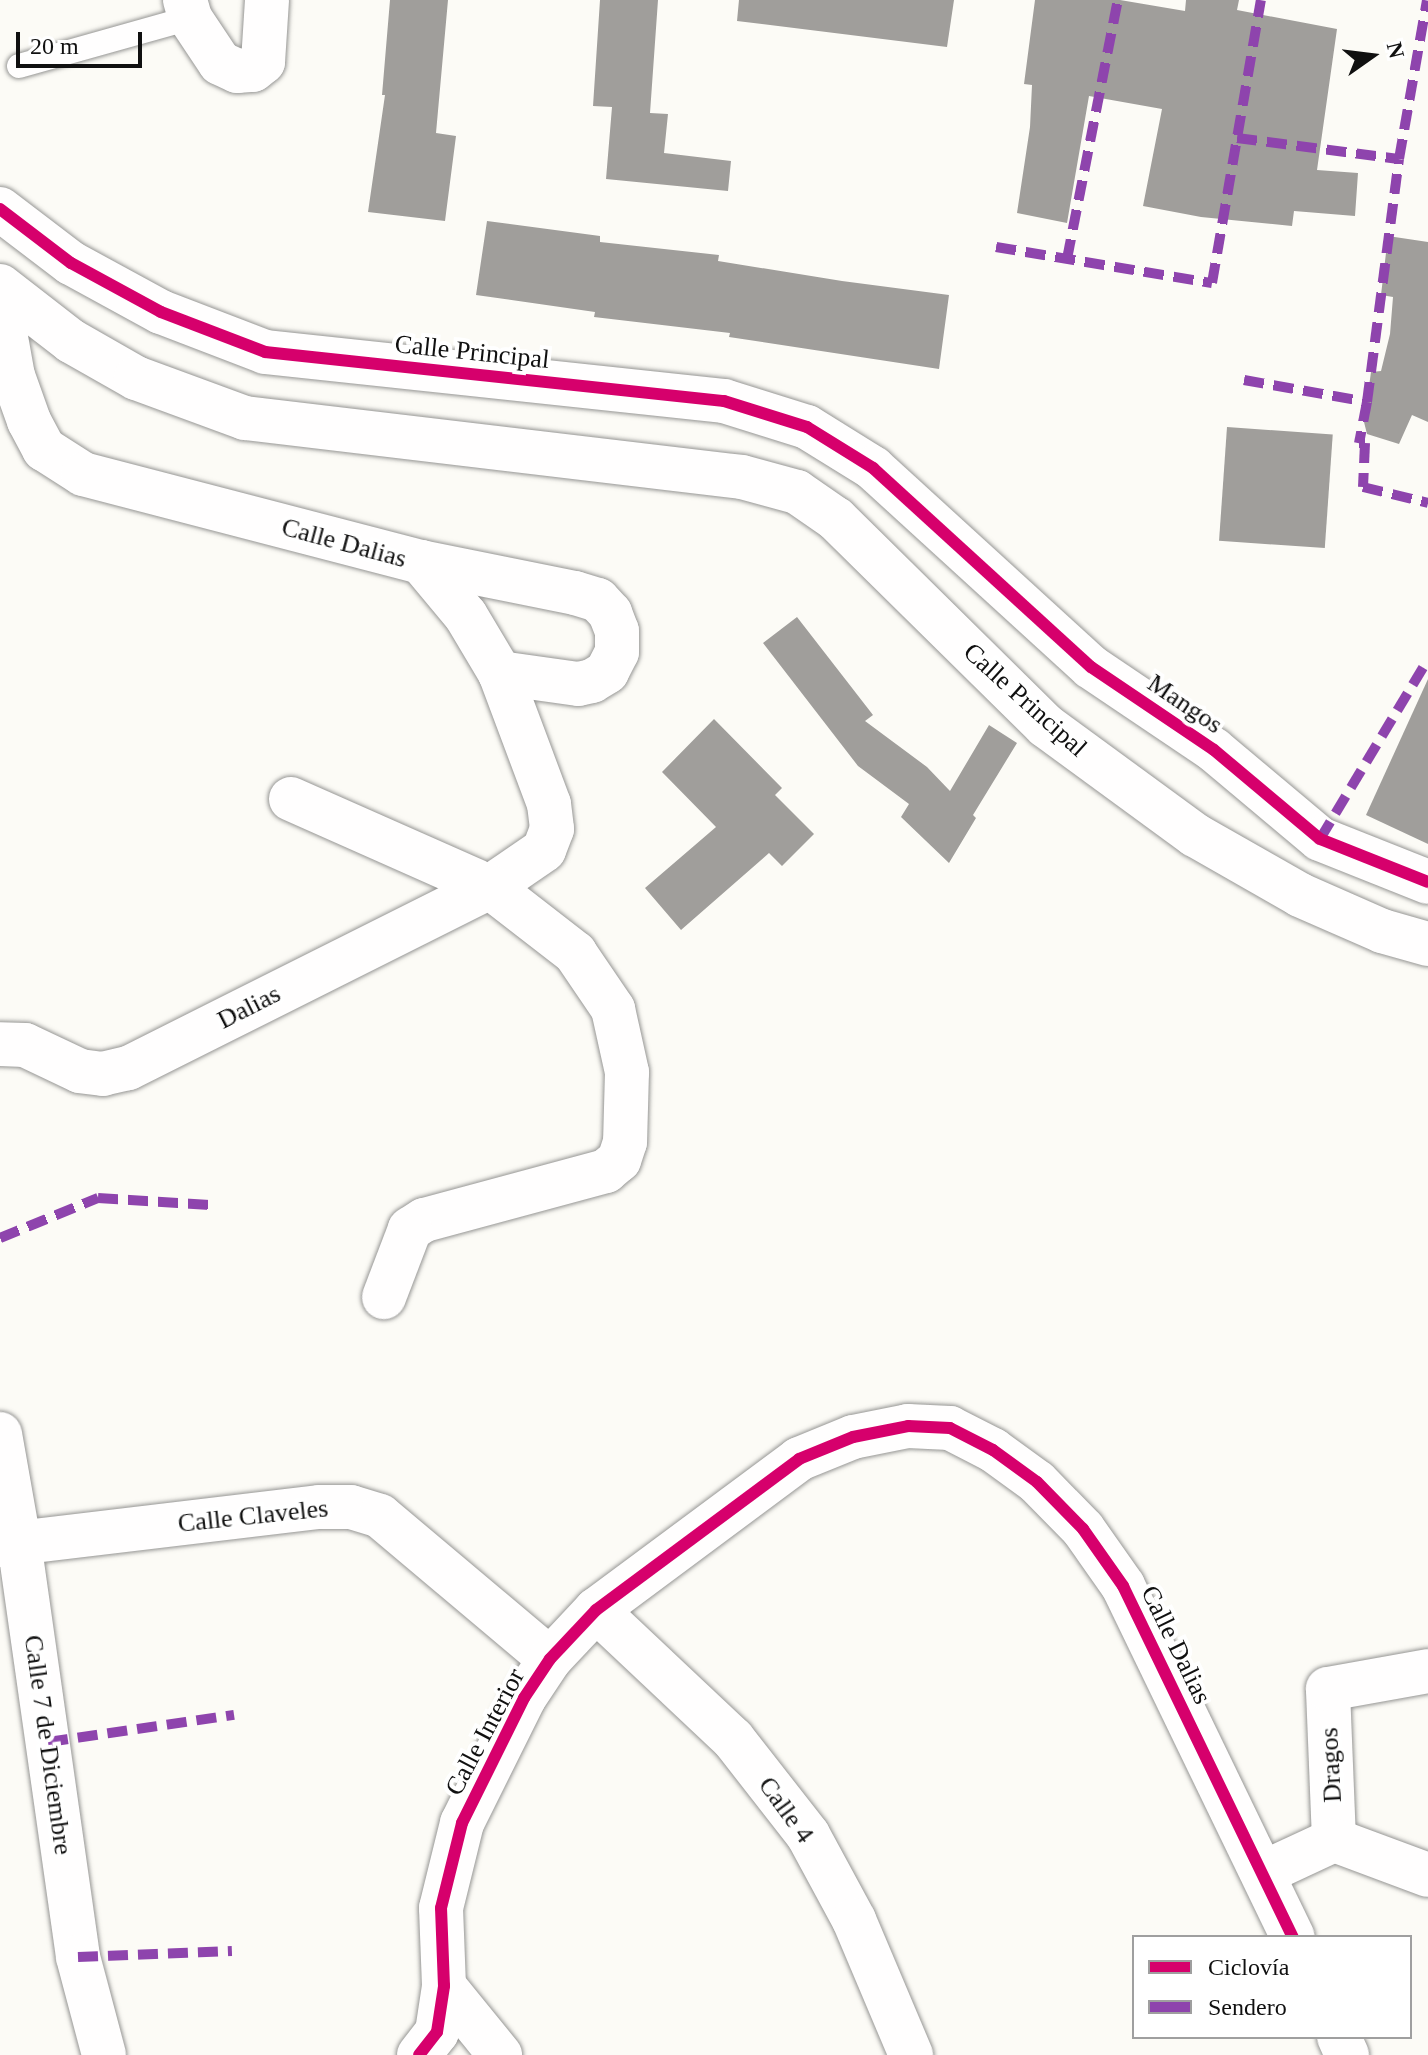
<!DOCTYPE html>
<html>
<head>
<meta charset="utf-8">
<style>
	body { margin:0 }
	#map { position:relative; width:1428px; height:2055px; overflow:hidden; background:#fcfbf6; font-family:"Times New Roman",serif }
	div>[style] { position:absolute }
	.building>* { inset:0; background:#a09e9b; transform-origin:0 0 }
	.roads { filter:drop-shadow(0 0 2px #969694) drop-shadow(0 0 2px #969694) }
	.service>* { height:24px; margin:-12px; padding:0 12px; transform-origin:12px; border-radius:12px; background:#fffefe }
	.minor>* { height:44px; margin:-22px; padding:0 22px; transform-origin:22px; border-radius:22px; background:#fffefe }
	.tertiary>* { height:44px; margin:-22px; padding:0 22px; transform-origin:22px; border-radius:22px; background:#fffefe }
	.quiet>* { height:10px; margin-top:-5px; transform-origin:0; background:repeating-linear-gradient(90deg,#8e44ad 0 20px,transparent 0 30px) }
	.cycleway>* { height:12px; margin:-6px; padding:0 6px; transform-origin:6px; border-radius:6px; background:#d6006c }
	span { translate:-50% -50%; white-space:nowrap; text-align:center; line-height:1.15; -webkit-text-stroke:8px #fff; paint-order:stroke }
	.street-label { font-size:26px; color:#101010 }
	.legend { position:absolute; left:1132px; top:1935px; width:280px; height:104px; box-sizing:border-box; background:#fff; border:2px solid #9f9f9f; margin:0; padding:10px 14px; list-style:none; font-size:24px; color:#101010 }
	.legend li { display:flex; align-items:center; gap:16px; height:40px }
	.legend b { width:40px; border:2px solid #9f9f9f }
	.north { position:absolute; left:1332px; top:16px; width:80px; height:80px; -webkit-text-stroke:6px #fff; paint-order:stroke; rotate:76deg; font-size:22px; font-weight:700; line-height:32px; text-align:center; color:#101010 }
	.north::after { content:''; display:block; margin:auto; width:28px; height:36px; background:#101010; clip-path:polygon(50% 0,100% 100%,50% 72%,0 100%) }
	.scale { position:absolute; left:16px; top:32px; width:126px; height:36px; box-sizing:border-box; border:4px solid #101010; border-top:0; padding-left:10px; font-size:24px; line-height:28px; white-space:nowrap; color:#101010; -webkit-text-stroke:6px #fff; paint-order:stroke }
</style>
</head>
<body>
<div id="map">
	<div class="building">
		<div style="clip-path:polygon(390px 0,448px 0,436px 133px,456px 136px,445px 221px,368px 212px,385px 95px,382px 95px)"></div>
		<div style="clip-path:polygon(600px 0,658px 0,650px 113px,668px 114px,664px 153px,731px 161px,728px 191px,606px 179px,612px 107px,593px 106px)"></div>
		<div style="clip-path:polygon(739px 0,954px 0,947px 47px,737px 21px)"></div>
		<div style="clip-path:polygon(1035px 0,1120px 0,1185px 11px,1186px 0,1239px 0,1237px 10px,1337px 29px,1317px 170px,1358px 173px,1355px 216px,1294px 211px,1292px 226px,1201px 217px,1143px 206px,1162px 109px,1089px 96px,1067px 223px,1017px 213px,1030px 127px,1032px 85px,1024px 84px)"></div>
		<div style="clip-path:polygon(487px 221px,600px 236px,600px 242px,719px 255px,718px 261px,842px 281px,949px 295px,939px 369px,729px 337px,730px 333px,594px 317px,595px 312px,476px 295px)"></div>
		<div style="clip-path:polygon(1388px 236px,1428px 242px,1428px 422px,1412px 415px,1399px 444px,1367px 434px,1364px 422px,1371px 372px,1381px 371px,1390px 334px,1393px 297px,1381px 295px)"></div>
		<div style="left:1227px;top:427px;width:106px;height:114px;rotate:4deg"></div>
		<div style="clip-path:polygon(797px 617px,873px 715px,865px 721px,927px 767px,950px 791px,989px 725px,1017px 743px,973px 815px,976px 818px,949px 863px,901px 817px,909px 804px,858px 766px,763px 643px)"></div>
		<div style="clip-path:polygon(1428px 679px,1428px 844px,1366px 815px)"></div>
		<div style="clip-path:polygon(714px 719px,782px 788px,775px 795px,814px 834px,782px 866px,769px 853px,681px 930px,645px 888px,716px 827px,662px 772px)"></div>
	</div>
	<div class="roads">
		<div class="service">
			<div style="left:19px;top:66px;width:178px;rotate:-15.7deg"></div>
		</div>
		<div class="minor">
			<div style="left:185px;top:0;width:19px;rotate:74deg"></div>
			<div style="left:190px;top:18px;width:54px;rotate:56.3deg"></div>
			<div style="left:220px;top:63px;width:19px;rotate:25deg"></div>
			<div style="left:237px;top:71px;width:16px;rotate:-4deg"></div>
			<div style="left:253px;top:70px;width:13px;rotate:-39deg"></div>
			<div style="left:263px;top:62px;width:62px;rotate:-86.3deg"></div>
			<div style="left:0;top:304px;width:73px;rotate:79.8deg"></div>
			<div style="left:13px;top:376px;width:48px;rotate:70.4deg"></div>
			<div style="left:29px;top:421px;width:32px;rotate:62deg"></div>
			<div style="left:44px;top:449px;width:46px;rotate:32.7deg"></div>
			<div style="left:83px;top:474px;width:349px;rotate:14.6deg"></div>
			<div style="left:421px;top:562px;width:70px;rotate:50.2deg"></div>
			<div style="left:466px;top:616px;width:66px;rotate:59.2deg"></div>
			<div style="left:500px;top:673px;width:140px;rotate:69.5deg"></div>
			<div style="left:549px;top:804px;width:25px;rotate:83deg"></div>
			<div style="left:552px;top:829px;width:22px;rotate:111deg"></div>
			<div style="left:544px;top:850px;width:65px;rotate:145.6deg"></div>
			<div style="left:490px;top:887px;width:405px;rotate:153.4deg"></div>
			<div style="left:128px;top:1068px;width:26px;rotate:167deg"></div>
			<div style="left:103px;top:1074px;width:23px;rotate:-173deg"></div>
			<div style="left:80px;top:1071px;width:61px;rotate:-154.7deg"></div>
			<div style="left:25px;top:1045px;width:25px;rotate:-178deg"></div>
			<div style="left:421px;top:562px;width:157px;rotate:11.4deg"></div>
			<div style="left:575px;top:593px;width:24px;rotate:17deg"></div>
			<div style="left:598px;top:600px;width:18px;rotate:47deg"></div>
			<div style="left:610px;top:613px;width:19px;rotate:69deg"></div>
			<div style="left:617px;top:631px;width:21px;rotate:90deg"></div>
			<div style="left:617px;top:652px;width:22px;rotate:117deg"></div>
			<div style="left:607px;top:672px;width:17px;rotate:149deg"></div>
			<div style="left:592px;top:681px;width:14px;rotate:168deg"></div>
			<div style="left:578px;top:684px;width:79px;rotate:-172deg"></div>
			<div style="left:291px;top:799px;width:218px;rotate:23.9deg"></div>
			<div style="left:490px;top:887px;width:108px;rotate:37.8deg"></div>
			<div style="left:575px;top:953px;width:68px;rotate:55.8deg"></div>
			<div style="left:613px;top:1009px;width:65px;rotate:77.5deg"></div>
			<div style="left:627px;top:1072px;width:70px;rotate:91.6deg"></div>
			<div style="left:625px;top:1142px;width:19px;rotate:108deg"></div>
			<div style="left:619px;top:1160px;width:17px;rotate:140deg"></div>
			<div style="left:606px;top:1171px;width:188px;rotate:164.9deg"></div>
			<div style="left:424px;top:1220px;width:17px;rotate:147deg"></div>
			<div style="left:410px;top:1229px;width:73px;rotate:110.9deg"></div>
			<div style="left:0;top:1434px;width:110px;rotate:80deg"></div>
			<div style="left:19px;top:1542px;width:419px;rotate:81.9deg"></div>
			<div style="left:78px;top:1957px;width:101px;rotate:75.1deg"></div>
			<div style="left:0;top:1545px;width:321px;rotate:-6.8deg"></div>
			<div style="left:319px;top:1507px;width:32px"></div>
			<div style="left:351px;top:1507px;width:30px;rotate:17deg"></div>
			<div style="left:380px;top:1516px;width:222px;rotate:40.1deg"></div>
			<div style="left:596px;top:1610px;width:188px;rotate:43.3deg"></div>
			<div style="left:733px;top:1739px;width:122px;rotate:52deg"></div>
			<div style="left:808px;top:1835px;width:97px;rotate:61.6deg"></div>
			<div style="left:854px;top:1920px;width:147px;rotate:67.1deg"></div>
			<div style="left:1334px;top:1840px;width:151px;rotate:-92.3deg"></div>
			<div style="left:1328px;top:1689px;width:102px;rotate:-10.2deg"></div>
			<div style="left:1334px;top:1840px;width:100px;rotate:20.4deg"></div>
			<div style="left:1263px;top:1873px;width:78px;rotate:-24.9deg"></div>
			<div style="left:444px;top:1986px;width:89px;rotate:50.9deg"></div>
			<div style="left:1339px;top:2037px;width:20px;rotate:66deg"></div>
			<div style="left:419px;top:2055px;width:29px;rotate:-52deg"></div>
			<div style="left:437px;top:2032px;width:47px;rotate:-81.3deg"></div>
			<div style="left:444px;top:1986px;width:78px;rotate:-92.2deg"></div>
			<div style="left:441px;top:1908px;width:88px;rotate:-76.1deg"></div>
			<div style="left:462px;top:1823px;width:140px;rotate:-63.6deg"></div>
			<div style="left:524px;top:1698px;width:47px;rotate:-56.3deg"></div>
			<div style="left:550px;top:1659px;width:67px;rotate:-46.8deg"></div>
			<div style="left:596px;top:1610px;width:253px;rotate:-36.6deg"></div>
			<div style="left:799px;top:1459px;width:58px;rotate:-22.2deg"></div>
			<div style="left:853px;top:1437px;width:56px;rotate:-11.3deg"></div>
			<div style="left:908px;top:1426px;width:42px;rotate:2.7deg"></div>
			<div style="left:950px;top:1428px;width:48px;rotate:27.1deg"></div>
			<div style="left:993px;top:1450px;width:54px;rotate:36deg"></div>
			<div style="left:1037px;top:1482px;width:66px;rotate:45.6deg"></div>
			<div style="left:1083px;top:1529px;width:70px;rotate:54.9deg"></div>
			<div style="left:1123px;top:1586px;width:390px;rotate:64.2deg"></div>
		</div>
		<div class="tertiary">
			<div style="left:0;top:209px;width:89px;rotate:37.3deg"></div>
			<div style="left:71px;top:263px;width:102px;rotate:28.6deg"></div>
			<div style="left:161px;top:312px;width:111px;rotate:21deg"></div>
			<div style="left:265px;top:352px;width:462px;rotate:6.1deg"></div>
			<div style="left:724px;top:401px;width:87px;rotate:17.4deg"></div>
			<div style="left:807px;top:427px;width:78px;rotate:31.8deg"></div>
			<div style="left:873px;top:468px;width:295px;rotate:42.4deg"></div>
			<div style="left:1091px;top:667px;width:148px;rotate:34deg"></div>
			<div style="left:1214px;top:750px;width:138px;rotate:40deg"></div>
			<div style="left:1320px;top:839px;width:116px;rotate:21.7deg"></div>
			<div style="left:0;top:286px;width:90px;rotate:37.8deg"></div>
			<div style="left:71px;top:341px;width:75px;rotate:29.6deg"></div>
			<div style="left:136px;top:378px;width:116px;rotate:20.2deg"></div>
			<div style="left:245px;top:418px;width:500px;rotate:6.77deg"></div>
			<div style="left:742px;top:477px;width:57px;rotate:15.3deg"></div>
			<div style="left:797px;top:492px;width:47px;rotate:34.7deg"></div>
			<div style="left:836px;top:519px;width:295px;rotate:44.6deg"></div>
			<div style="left:1046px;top:726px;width:185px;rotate:36.2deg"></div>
			<div style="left:1195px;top:835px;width:121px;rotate:29.7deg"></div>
			<div style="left:1300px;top:895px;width:90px;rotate:23.7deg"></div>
			<div style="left:1382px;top:931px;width:48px;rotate:15.8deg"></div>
		</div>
	</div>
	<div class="quiet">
		<div style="left:1237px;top:138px;width:163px;rotate:7.4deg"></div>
		<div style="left:996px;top:247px;width:219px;rotate:9.5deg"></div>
		<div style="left:1212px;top:283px;width:287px;rotate:-80.2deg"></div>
		<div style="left:1067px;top:259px;width:264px;rotate:-78.9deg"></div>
		<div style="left:1244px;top:380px;width:125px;rotate:10.1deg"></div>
		<div style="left:1367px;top:402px;width:42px;rotate:101deg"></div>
		<div style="left:1359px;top:443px;width:6px"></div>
		<div style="left:1365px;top:443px;width:44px;rotate:92.6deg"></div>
		<div style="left:1363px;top:487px;width:67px;rotate:13.8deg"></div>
		<div style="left:1367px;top:402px;width:245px;rotate:-82.5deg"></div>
		<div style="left:1399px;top:159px;width:161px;rotate:-80deg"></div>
		<div style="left:1320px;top:839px;width:210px;rotate:-59deg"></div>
		<div style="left:0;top:1238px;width:106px;rotate:-22.2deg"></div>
		<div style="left:98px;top:1198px;width:112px;rotate:3.6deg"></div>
		<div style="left:48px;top:1742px;width:188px;rotate:-8.3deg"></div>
		<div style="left:78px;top:1957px;width:154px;rotate:-2.2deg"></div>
	</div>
	<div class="cycleway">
		<div style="left:0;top:209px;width:89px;rotate:37.3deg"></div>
		<div style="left:71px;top:263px;width:102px;rotate:28.6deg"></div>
		<div style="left:161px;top:312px;width:111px;rotate:21deg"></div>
		<div style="left:265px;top:352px;width:462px;rotate:6.1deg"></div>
		<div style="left:724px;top:401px;width:87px;rotate:17.4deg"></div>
		<div style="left:807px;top:427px;width:78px;rotate:31.8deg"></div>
		<div style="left:873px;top:468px;width:295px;rotate:42.4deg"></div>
		<div style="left:1091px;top:667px;width:148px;rotate:34deg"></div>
		<div style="left:1214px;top:750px;width:138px;rotate:40deg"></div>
		<div style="left:1320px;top:839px;width:116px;rotate:21.7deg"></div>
		<div style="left:419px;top:2055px;width:29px;rotate:-52deg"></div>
		<div style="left:437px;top:2032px;width:47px;rotate:-81.3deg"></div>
		<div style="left:444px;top:1986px;width:78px;rotate:-92.2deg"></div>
		<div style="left:441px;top:1908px;width:88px;rotate:-76.1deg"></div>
		<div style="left:462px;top:1823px;width:140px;rotate:-63.6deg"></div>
		<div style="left:524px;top:1698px;width:47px;rotate:-56.3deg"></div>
		<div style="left:550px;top:1659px;width:67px;rotate:-46.8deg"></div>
		<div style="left:596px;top:1610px;width:253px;rotate:-36.6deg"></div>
		<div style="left:799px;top:1459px;width:58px;rotate:-22.2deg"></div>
		<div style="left:853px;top:1437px;width:56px;rotate:-11.3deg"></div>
		<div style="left:908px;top:1426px;width:42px;rotate:2.7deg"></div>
		<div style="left:950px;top:1428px;width:48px;rotate:27.1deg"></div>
		<div style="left:993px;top:1450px;width:54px;rotate:36deg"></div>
		<div style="left:1037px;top:1482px;width:66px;rotate:45.6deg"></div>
		<div style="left:1083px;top:1529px;width:70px;rotate:54.9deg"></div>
		<div style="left:1123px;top:1586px;width:390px;rotate:64.2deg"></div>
	</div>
	<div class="street-label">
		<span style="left:472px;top:352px;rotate:6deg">Calle Principal</span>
		<span style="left:344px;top:543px;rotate:15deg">Calle Dalias</span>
		<span style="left:1025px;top:700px;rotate:42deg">Calle Principal</span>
		<span style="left:1185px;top:704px;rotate:34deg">Mangos</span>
		<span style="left:249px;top:1007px;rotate:-27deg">Dalias</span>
		<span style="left:253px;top:1516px;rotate:-6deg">Calle Claveles</span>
		<span style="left:1176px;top:1645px;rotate:64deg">Calle Dalias</span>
		<span style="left:485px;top:1732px;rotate:-62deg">Calle Interior</span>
		<span style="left:48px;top:1745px;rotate:82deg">Calle 7 de Diciembre</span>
		<span style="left:1331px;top:1765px;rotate:-93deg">Dragos</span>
		<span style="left:786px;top:1810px;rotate:54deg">Calle 4</span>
	</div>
	<ul class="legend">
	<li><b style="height:10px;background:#d6006c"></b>Ciclovía</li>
	<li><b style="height:10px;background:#8e44ad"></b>Sendero</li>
	</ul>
	<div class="north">N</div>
	<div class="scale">20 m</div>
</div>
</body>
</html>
